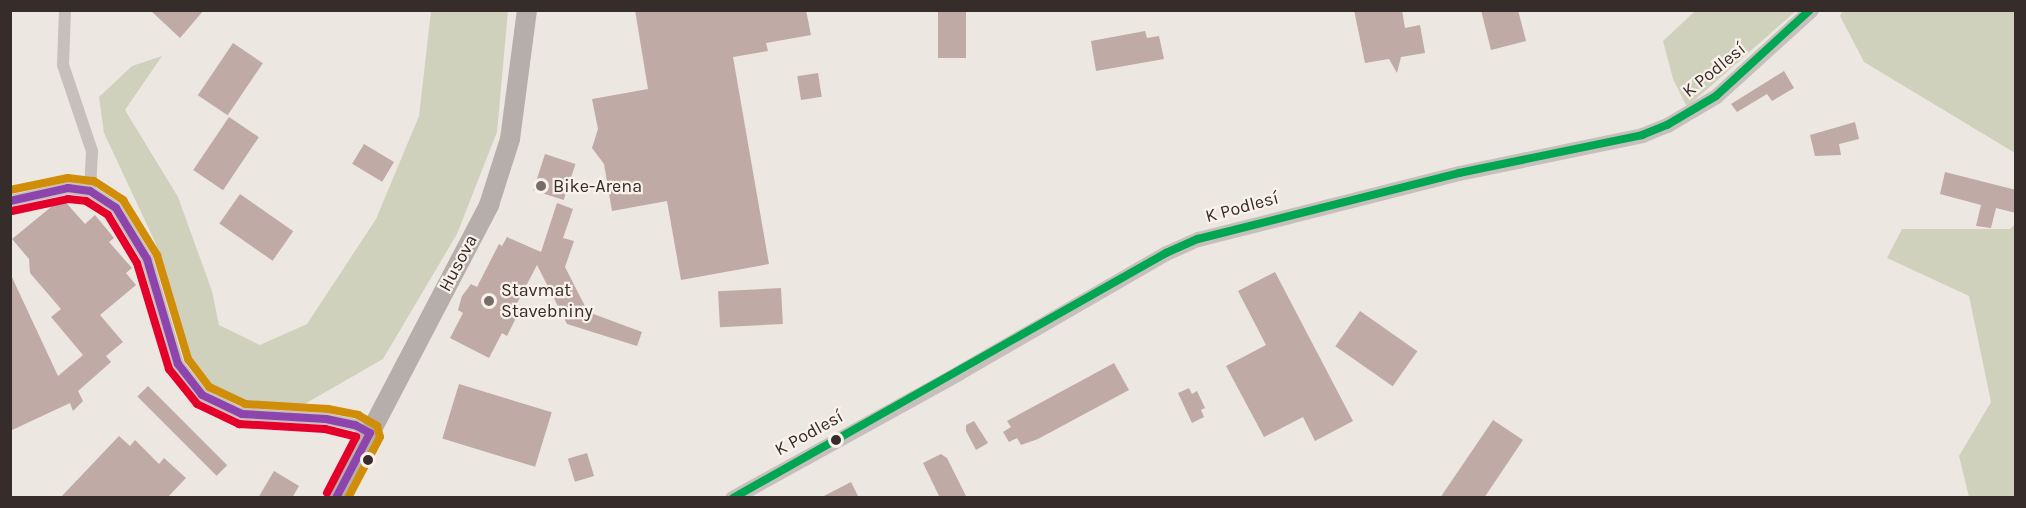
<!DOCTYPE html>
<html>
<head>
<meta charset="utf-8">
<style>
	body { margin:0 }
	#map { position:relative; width:2026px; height:508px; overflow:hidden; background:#ede7e2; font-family:Karla,sans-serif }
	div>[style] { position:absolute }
	.green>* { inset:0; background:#d0d1bd }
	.building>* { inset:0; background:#bfaaa5; transform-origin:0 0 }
	.minor>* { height:12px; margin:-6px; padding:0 6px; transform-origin:6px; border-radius:6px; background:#c6bfbb }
	.tertiary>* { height:15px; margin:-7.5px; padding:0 7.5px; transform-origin:7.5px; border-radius:7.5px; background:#c6bfbb }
	.primary>* { height:20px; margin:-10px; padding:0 10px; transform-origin:10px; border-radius:10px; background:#b5aeaa }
	.bus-1>* { height:8px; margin:-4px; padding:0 4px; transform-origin:4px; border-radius:4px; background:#00a651 }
	.bus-2>* { height:8px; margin:-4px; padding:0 4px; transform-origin:4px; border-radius:4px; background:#8e44ad }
	.bus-3>* { height:8px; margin:-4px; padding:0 4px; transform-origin:4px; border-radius:4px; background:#e4002b }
	.bus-4>* { height:8px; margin:-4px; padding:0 4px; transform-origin:4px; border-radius:4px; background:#d08e08 }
	.dots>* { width:16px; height:16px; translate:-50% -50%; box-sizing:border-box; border:3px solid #f9f1ea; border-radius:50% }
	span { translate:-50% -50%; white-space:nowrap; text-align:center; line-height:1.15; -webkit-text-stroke:4.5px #f9f1ea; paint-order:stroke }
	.street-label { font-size:18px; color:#362c2a }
	.poi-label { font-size:18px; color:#362c2a }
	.left { translate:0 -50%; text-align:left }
	.frame { position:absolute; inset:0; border:12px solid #362c2a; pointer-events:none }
</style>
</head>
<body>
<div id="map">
	<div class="green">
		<div style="clip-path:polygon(431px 11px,508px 11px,497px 132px,457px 234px,383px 359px,303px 405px,252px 407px,215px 391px,189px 361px,156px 244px,104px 133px,99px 97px,132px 66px,162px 56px,125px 110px,178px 197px,212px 291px,219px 325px,260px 345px,307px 324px,376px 219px,419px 116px)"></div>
		<div style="clip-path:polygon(1695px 11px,1796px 11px,1687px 107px,1673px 79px,1663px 41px)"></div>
		<div style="clip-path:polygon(1842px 11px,2015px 11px,2015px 153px,1864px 62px,1840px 16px)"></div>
		<div style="clip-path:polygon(2015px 224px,2015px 497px,1969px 497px,1959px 456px,1991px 402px,1969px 296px,1887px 258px,1902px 229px,2010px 229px)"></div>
	</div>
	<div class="building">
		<div style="clip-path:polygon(150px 10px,204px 10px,180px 38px)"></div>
		<div style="clip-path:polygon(635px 10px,806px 10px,811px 35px,766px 43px,768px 51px,733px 57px,769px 264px,681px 280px,667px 201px,612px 211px,604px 164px,592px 148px,598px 129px,592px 99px,648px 89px)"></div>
		<div style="left:938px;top:10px;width:28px;height:48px"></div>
		<div style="clip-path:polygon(1354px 10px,1402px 10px,1405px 28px,1420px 25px,1425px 53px,1401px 57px,1397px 73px,1389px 59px,1365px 63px)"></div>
		<div style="clip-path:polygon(1481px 10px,1518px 10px,1526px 41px,1491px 50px)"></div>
		<div style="clip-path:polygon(1145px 31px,1147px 38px,1159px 36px,1164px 59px,1096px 71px,1091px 41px)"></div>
		<div style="left:233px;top:43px;width:36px;height:63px;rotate:34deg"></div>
		<div style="clip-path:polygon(1784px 71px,1794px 88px,1772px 101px,1767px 94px,1737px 112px,1731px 104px)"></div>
		<div style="left:818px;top:73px;width:24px;height:21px;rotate:81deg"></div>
		<div style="left:229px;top:117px;width:36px;height:64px;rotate:34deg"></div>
		<div style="clip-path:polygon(1855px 122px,1859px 139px,1839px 144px,1841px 155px,1815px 156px,1810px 135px)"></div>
		<div style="left:364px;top:144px;width:35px;height:23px;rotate:31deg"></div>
		<div style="left:545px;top:154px;width:32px;height:38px;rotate:18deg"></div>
		<div style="clip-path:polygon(1945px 172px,2016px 190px,2016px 213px,1996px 208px,1991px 228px,1976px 226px,1981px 205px,1940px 194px)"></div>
		<div style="left:240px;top:194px;width:65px;height:36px;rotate:35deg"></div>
		<div style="clip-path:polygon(62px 198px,85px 224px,95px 215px,114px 238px,109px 242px,132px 268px,126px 273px,136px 285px,100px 315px,123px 342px,106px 356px,111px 362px,78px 391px,83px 401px,73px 411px,70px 403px,10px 431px,10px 273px,58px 376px,83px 355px,51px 317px,61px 309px,30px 273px,29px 259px,12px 239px)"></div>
		<div style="clip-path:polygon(557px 203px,573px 209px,563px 238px,574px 241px,565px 267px,588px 312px,642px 332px,637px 346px,567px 324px,537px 265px,515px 307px,520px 310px,507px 336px,502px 333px,489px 358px,450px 338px,463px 313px,458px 310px,462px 296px,471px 284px,477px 287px,499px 244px,502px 246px,507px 237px,541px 252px)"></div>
		<div style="clip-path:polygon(1275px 272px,1353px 421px,1315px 441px,1303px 417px,1264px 437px,1226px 366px,1266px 345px,1238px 291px)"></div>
		<div style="left:781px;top:288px;width:36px;height:63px;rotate:87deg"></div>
		<div style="left:1360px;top:311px;width:70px;height:43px;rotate:35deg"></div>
		<div style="clip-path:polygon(1114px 363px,1129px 390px,1038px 439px,1021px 445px,1017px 438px,1009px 442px,1003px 432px,1011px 427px,1007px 421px)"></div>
		<div style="left:459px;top:384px;width:97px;height:57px;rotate:17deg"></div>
		<div style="left:148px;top:386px;width:112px;height:15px;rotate:45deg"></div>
		<div style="clip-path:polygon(1189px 388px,1192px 394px,1197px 391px,1205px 408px,1201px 410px,1204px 417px,1192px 423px,1178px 393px)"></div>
		<div style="clip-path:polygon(1493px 420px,1523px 440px,1484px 498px,1440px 498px)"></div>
		<div style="clip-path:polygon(974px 421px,988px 443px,976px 450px,966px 431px,966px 425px)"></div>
		<div style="clip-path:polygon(119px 436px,130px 446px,135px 440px,159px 464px,164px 458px,186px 478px,167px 498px,60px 498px)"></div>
		<div style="left:587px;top:453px;width:24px;height:20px;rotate:73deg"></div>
		<div style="clip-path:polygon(941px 454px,947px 458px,967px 498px,940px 498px,923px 463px)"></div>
		<div style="clip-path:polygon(274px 471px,299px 486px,292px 498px,258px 498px)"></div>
		<div style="clip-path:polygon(851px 482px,859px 498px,820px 498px)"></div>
	</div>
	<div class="minor">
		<div style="left:65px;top:10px;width:55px;rotate:92.1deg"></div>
		<div style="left:63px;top:65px;width:91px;rotate:71.4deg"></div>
		<div style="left:92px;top:151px;width:40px;rotate:92.9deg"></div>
		<div style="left:10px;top:201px;width:59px;rotate:-12.6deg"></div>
		<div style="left:68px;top:188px;width:22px;rotate:8deg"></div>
		<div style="left:90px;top:191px;width:31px;rotate:33deg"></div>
		<div style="left:116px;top:208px;width:60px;rotate:58.7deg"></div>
		<div style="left:147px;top:259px;width:109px;rotate:73.6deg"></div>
		<div style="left:178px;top:364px;width:39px;rotate:52deg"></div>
		<div style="left:202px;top:395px;width:44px;rotate:25.4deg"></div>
		<div style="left:242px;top:414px;width:84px;rotate:3.4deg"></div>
		<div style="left:326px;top:419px;width:30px;rotate:12deg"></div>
		<div style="left:355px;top:425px;width:17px;rotate:28deg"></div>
	</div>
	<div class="tertiary">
		<div style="left:732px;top:498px;width:258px;rotate:-28.9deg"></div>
		<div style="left:958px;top:373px;width:240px;rotate:-30deg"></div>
		<div style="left:1166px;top:253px;width:35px;rotate:-24deg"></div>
		<div style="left:1198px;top:239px;width:269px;rotate:-14.2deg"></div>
		<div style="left:1459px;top:173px;width:187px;rotate:-11.7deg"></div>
		<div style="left:1642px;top:135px;width:27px;rotate:-22deg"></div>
		<div style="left:1667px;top:125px;width:57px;rotate:-30.6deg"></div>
		<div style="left:1716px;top:96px;width:128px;rotate:-42.2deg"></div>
	</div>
	<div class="primary">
		<div style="left:336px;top:498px;width:331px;rotate:-62.4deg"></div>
		<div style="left:489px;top:205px;width:69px;rotate:-72.3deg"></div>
		<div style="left:510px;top:139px;width:130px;rotate:-82.5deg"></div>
	</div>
	<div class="bus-1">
		<div style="left:733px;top:498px;width:498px;rotate:-29.5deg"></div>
		<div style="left:1166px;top:253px;width:35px;rotate:-24deg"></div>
		<div style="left:1198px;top:239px;width:269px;rotate:-14.2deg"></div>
		<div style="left:1459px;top:173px;width:187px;rotate:-11.7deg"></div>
		<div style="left:1642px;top:135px;width:27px;rotate:-22deg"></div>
		<div style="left:1667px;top:125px;width:57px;rotate:-30.6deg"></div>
		<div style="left:1716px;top:96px;width:127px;rotate:-42.5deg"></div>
	</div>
	<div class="bus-2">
		<div style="left:10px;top:201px;width:59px;rotate:-12.6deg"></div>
		<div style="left:68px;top:188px;width:22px;rotate:8deg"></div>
		<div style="left:90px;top:191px;width:31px;rotate:33deg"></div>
		<div style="left:116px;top:208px;width:60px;rotate:58.7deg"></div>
		<div style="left:147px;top:259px;width:109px;rotate:73.6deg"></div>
		<div style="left:178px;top:364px;width:39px;rotate:52deg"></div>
		<div style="left:202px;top:395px;width:44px;rotate:25.4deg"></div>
		<div style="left:242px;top:414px;width:84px;rotate:3.4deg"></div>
		<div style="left:326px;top:419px;width:30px;rotate:12deg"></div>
		<div style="left:355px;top:425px;width:17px;rotate:28deg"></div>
		<div style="left:370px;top:433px;width:73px;rotate:117.6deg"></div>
	</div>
	<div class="bus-3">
		<div style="left:12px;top:211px;width:57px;rotate:-12.1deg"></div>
		<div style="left:68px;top:199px;width:18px;rotate:6deg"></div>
		<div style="left:86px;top:201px;width:26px;rotate:32deg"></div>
		<div style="left:108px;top:215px;width:56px;rotate:58.9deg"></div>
		<div style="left:137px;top:263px;width:111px;rotate:73.2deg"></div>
		<div style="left:169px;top:369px;width:45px;rotate:51.3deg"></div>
		<div style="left:197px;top:404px;width:47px;rotate:25.5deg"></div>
		<div style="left:239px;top:424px;width:86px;rotate:3.3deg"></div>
		<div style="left:325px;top:429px;width:32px;rotate:14deg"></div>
		<div style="left:356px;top:437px;width:63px;rotate:117.4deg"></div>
	</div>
	<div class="bus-4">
		<div style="left:10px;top:190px;width:59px;rotate:-11.7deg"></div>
		<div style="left:68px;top:178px;width:26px;rotate:7deg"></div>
		<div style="left:94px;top:181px;width:35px;rotate:33deg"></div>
		<div style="left:123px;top:200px;width:65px;rotate:58.3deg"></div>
		<div style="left:157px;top:255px;width:109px;rotate:73.4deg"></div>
		<div style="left:188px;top:359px;width:35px;rotate:53deg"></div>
		<div style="left:209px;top:387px;width:40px;rotate:25deg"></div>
		<div style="left:245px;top:404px;width:83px;rotate:3.4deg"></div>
		<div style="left:328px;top:409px;width:31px;rotate:11deg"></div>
		<div style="left:358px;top:415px;width:22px;rotate:30deg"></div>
		<div style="left:377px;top:426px;width:11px;rotate:75deg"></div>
		<div style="left:380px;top:437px;width:69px;rotate:117.7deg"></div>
	</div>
	<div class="dots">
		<div style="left:541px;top:186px;background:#766d6a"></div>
		<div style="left:489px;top:301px;background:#766d6a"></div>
		<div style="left:836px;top:440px;background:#362c2a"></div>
		<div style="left:368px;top:460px;background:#362c2a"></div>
	</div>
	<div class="street-label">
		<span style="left:1714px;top:70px;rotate:-39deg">K Podlesí</span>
		<span style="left:1242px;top:207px;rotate:-15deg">K Podlesí</span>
		<span style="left:458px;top:263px;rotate:-62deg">Husova</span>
		<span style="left:809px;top:433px;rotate:-29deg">K Podlesí</span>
	</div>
	<div class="poi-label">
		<span class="left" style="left:553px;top:186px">Bike-Arena</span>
		<span class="left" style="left:501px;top:301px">Stavmat<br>Stavebniny</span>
	</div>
	<div class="frame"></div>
</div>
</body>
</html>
